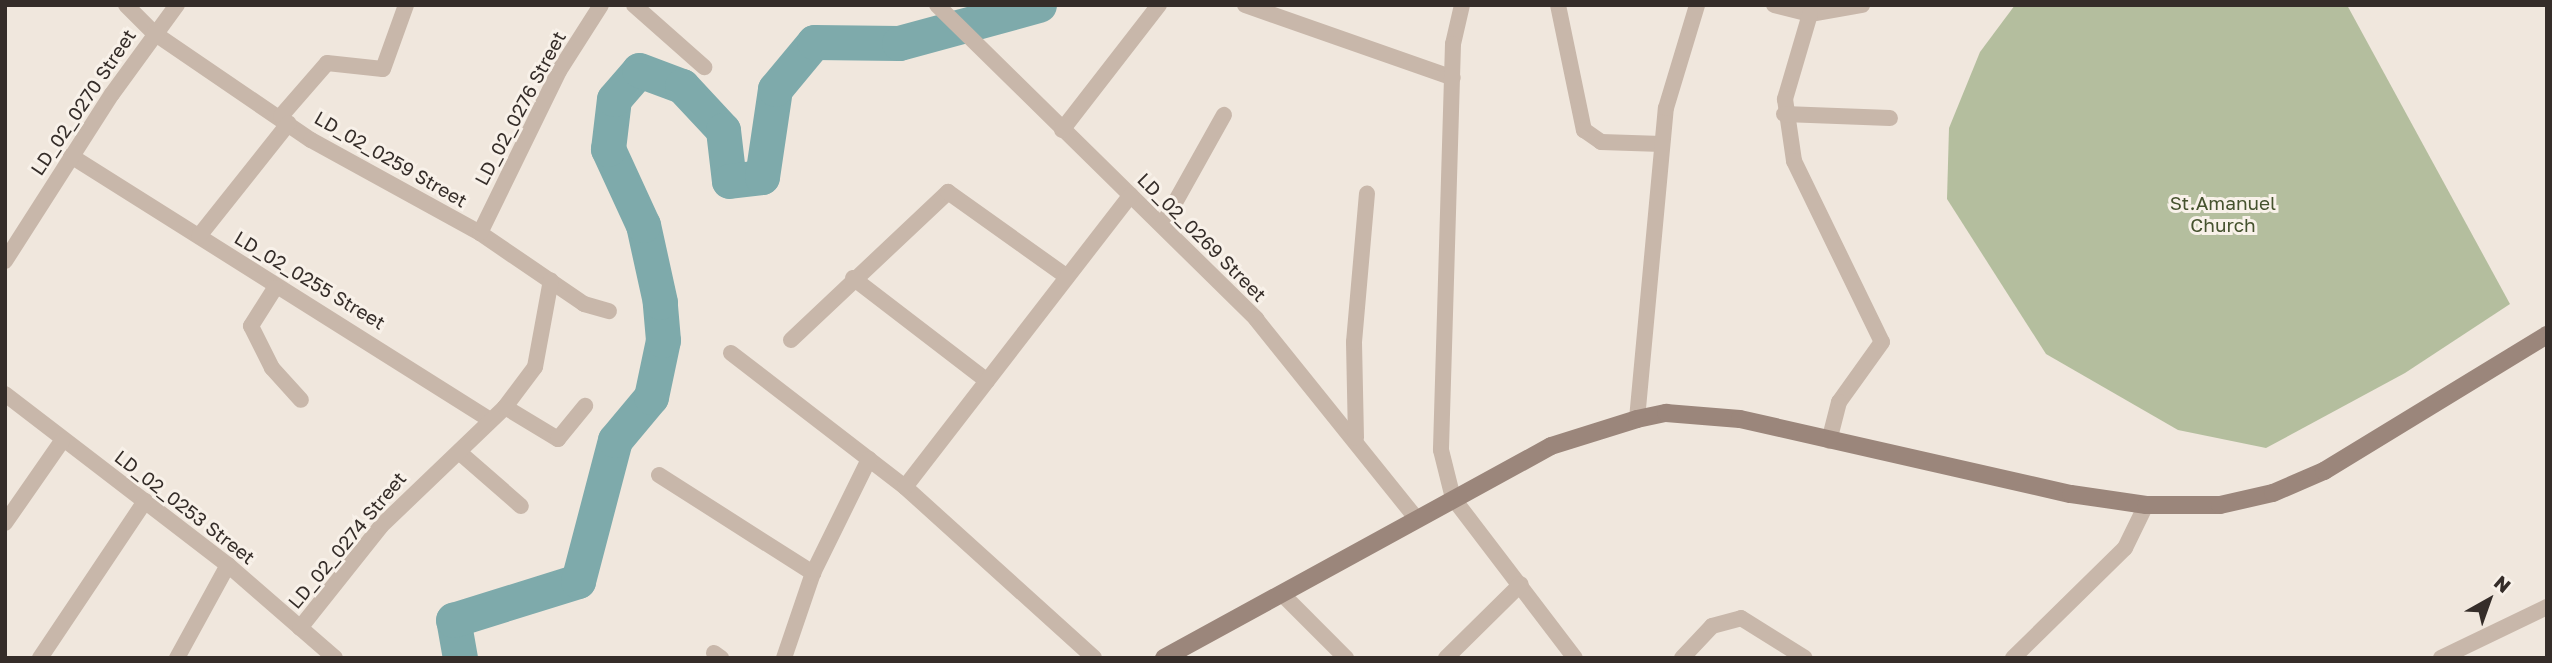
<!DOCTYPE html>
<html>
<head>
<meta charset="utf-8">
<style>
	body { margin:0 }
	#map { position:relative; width:2552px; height:663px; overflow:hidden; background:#f0e7dd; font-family:"Golos Text",sans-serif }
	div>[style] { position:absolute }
	.green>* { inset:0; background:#b4be9e }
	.river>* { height:35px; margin:-17.5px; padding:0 17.5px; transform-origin:17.5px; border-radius:17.5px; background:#7eaaab }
	.street>* { height:16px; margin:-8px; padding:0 8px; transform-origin:8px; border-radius:8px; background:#c8b7aa }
	.secondary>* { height:18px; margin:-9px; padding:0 9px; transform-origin:9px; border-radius:9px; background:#9b867b }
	span { translate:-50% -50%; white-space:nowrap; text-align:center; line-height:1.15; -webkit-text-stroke:6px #f8f1e9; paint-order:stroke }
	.street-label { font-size:19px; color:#352d29 }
	.park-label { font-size:19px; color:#45522e }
	.frame { position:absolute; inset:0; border:7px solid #352d29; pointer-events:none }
	.north { position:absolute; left:2454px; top:565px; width:70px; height:70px; -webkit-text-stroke:5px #f8f1e9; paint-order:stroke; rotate:40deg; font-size:19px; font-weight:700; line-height:28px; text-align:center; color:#352d29 }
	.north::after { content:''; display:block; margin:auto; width:24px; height:32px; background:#352d29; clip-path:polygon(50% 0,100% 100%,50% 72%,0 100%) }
</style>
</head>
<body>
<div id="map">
	<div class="green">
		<div style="clip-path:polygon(2015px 5px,2347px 5px,2510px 304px,2405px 373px,2266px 448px,2178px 430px,2046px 354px,1947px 199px,1949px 128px,1980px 52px)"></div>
	</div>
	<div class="river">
		<div style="left:460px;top:658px;width:39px;rotate:-100deg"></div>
		<div style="left:453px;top:620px;width:131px;rotate:-17.3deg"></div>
		<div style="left:578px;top:581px;width:146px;rotate:-75.3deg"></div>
		<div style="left:615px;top:440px;width:56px;rotate:-50.1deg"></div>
		<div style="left:651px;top:397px;width:58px;rotate:-78.1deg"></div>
		<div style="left:663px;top:340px;width:38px;rotate:-95deg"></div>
		<div style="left:660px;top:302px;width:79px;rotate:-102.4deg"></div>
		<div style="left:643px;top:225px;width:84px;rotate:-114.7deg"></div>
		<div style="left:608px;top:149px;width:50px;rotate:-83.2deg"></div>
		<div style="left:614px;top:99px;width:38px;rotate:-49deg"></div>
		<div style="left:639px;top:70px;width:46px;rotate:20.4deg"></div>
		<div style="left:682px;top:86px;width:60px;rotate:47deg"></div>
		<div style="left:723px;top:130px;width:51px;rotate:83.3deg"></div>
		<div style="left:729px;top:181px;width:33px;rotate:-7deg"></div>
		<div style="left:762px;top:177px;width:89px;rotate:-81.6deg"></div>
		<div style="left:775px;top:89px;width:61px;rotate:-50.3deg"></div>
		<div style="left:814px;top:42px;width:85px;rotate:0.7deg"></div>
		<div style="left:899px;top:43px;width:145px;rotate:-15.2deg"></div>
	</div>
	<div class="street">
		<div style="left:126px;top:5px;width:40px;rotate:45deg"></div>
		<div style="left:154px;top:33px;width:190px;rotate:34.3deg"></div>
		<div style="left:311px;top:140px;width:193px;rotate:28.8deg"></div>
		<div style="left:480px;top:233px;width:126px;rotate:34.3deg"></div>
		<div style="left:584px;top:304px;width:26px;rotate:16deg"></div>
		<div style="left:634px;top:5px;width:94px;rotate:41.5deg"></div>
		<div style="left:937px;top:5px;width:448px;rotate:44.5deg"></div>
		<div style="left:1256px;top:319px;width:255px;rotate:51.2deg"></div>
		<div style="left:1245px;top:5px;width:220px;rotate:19.3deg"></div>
		<div style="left:1462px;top:5px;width:40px;rotate:103deg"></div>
		<div style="left:1453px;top:44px;width:406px;rotate:91.7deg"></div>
		<div style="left:1441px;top:450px;width:49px;rotate:76deg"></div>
		<div style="left:1453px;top:498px;width:201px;rotate:52.7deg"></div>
		<div style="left:1558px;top:5px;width:128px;rotate:78.3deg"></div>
		<div style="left:1584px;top:130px;width:21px;rotate:35deg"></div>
		<div style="left:1601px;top:142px;width:61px;rotate:1.9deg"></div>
		<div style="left:1774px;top:5px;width:37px;rotate:14deg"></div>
		<div style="left:1810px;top:14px;width:53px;rotate:-9.8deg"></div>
		<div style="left:1810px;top:14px;width:89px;rotate:106.4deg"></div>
		<div style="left:1785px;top:99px;width:63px;rotate:81.7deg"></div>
		<div style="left:1794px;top:161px;width:201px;rotate:64.1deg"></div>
		<div style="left:1882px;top:342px;width:74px;rotate:125.6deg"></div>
		<div style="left:1839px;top:402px;width:40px;rotate:104.4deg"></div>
		<div style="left:1784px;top:114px;width:106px;rotate:2.2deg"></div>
		<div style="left:281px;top:116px;width:70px;rotate:-49deg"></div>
		<div style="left:327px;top:63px;width:56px;rotate:6.1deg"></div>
		<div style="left:383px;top:69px;width:68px;rotate:-70.2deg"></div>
		<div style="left:1062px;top:130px;width:158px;rotate:-52.2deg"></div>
		<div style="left:71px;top:156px;width:495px;rotate:32.2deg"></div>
		<div style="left:1163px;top:224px;width:125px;rotate:-60.8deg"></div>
		<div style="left:480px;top:233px;width:180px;rotate:-64deg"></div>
		<div style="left:559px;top:71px;width:78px;rotate:-57.5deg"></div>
		<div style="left:199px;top:236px;width:144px;rotate:-51.5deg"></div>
		<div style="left:5px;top:261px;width:198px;rotate:-57.4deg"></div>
		<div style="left:112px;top:94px;width:110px;rotate:-53.9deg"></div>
		<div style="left:853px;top:278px;width:169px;rotate:37.5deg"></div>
		<div style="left:275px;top:288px;width:45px;rotate:122.3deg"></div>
		<div style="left:251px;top:326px;width:47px;rotate:63.4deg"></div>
		<div style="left:272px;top:368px;width:43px;rotate:47.8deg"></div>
		<div style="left:791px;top:340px;width:216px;rotate:-43.3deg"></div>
		<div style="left:948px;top:192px;width:146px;rotate:35.5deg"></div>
		<div style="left:731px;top:353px;width:220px;rotate:37.6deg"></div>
		<div style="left:905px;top:487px;width:255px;rotate:42.1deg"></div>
		<div style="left:5px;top:394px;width:281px;rotate:37.5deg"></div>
		<div style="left:228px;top:565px;width:142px;rotate:41deg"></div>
		<div style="left:505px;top:407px;width:62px;rotate:31.1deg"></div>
		<div style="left:558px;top:439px;width:43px;rotate:-50.7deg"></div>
		<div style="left:1637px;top:419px;width:312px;rotate:-84.7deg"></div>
		<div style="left:1666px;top:108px;width:108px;rotate:-73.2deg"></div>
		<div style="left:1356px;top:438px;width:96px;rotate:-91.2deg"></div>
		<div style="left:1354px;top:342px;width:149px;rotate:-85deg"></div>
		<div style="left:459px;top:452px;width:82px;rotate:41.1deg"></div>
		<div style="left:659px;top:475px;width:183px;rotate:32.5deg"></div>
		<div style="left:905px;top:487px;width:369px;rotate:-52.3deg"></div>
		<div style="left:5px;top:523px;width:100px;rotate:-55.2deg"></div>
		<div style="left:1282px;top:594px;width:91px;rotate:45deg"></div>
		<div style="left:300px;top:628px;width:130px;rotate:-51.5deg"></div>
		<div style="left:381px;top:526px;width:172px;rotate:-43.8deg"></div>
		<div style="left:505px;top:407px;width:50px;rotate:-53.1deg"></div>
		<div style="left:535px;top:367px;width:88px;rotate:-79.6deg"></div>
		<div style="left:714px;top:653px;width:9px;rotate:36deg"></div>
		<div style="left:40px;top:658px;width:189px;rotate:-56.2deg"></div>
		<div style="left:177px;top:658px;width:106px;rotate:-61.3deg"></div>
		<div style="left:784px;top:658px;width:90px;rotate:-71.2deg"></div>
		<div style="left:813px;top:573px;width:127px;rotate:-63.8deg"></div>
		<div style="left:1446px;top:658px;width:105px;rotate:-44.6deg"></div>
		<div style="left:1682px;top:658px;width:44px;rotate:-46.8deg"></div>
		<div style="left:1712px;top:626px;width:30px;rotate:-15deg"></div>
		<div style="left:1741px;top:618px;width:75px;rotate:32deg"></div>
		<div style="left:2013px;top:658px;width:157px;rotate:-44.5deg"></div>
		<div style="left:2125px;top:548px;width:48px;rotate:-64deg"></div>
		<div style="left:2441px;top:658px;width:118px;rotate:-25.7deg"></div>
	</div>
	<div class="secondary">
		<div style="left:1164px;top:658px;width:441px;rotate:-28.7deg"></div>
		<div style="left:1551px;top:446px;width:90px;rotate:-17.4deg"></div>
		<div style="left:1637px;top:419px;width:30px;rotate:-12deg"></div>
		<div style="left:1666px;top:413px;width:74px;rotate:4.6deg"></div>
		<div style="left:1740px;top:419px;width:339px;rotate:12.8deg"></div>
		<div style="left:2071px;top:494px;width:76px;rotate:8.3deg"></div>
		<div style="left:2146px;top:505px;width:74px"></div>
		<div style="left:2220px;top:505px;width:54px;rotate:-12.8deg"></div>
		<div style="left:2273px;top:493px;width:56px;rotate:-23.3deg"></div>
		<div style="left:2324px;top:471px;width:261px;rotate:-31.4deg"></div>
	</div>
	<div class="street-label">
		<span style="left:83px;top:102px;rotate:-56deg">LD_02_0270 Street</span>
		<span style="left:520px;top:108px;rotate:-62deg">LD_02_0276 Street</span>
		<span style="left:391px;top:159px;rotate:30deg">LD_02_0259 Street</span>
		<span style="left:1202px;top:237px;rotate:45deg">LD_02_0269 Street</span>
		<span style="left:310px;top:280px;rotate:31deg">LD_02_0255 Street</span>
		<span style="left:185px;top:507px;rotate:38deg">LD_02_0253 Street</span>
		<span style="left:347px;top:540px;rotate:-50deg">LD_02_0274 Street</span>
	</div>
	<div class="park-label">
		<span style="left:2223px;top:214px">St.Amanuel<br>Church</span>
	</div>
	<div class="frame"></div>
	<div class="north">N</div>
</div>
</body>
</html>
